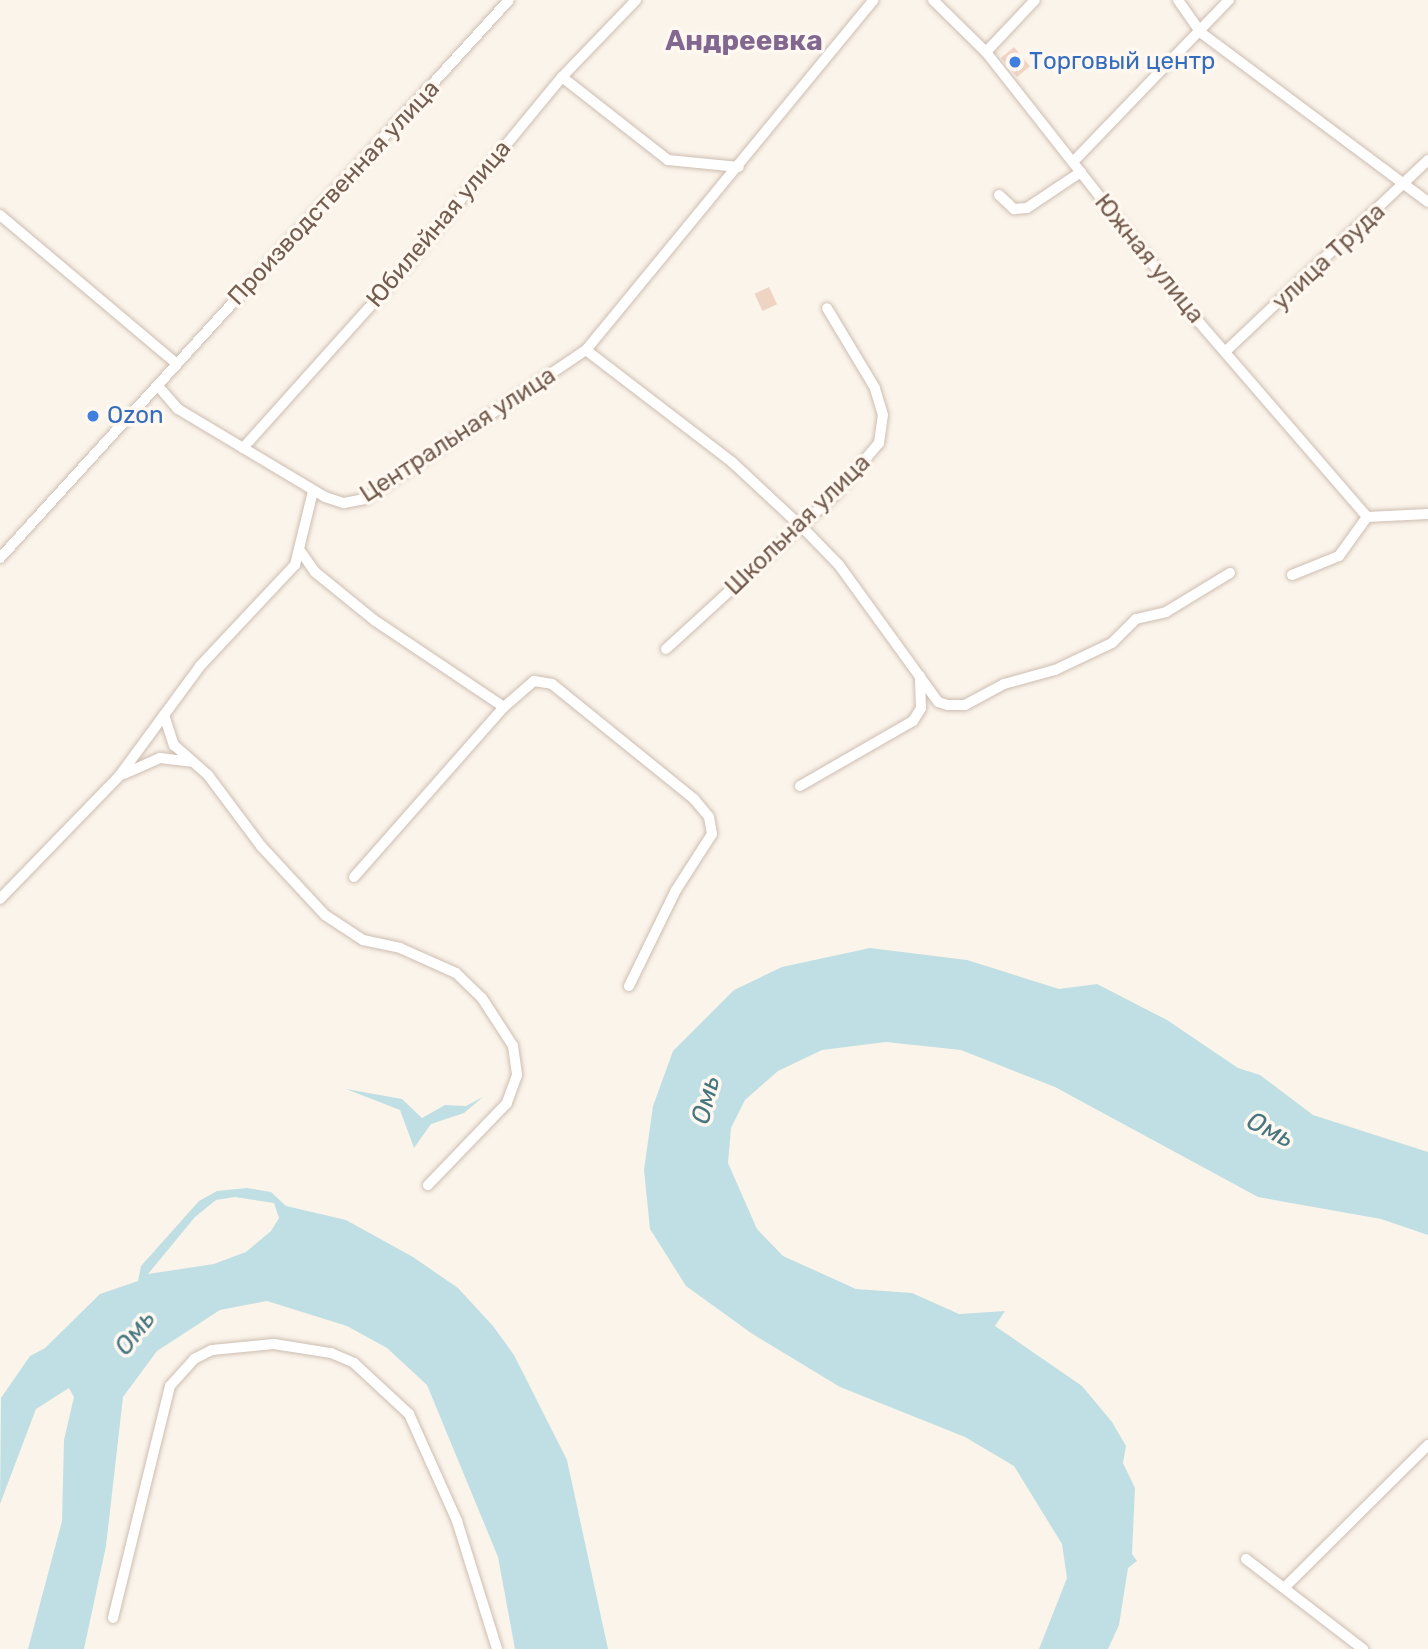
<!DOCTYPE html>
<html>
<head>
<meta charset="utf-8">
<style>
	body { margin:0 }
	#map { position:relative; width:1428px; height:1649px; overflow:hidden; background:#fbf4ea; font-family:Rubik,sans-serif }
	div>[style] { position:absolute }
	.water>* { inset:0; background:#c0dfe4 }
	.building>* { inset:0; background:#efd4c4; transform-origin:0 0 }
	.roads { filter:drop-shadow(0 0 2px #cdbdb1) drop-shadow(0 0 2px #cdbdb1) }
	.minor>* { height:10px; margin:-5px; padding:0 5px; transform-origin:5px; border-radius:5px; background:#fff }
	.dots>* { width:19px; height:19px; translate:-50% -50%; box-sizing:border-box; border:4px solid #fef8f1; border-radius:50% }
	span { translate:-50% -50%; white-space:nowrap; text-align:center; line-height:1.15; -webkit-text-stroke:7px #fef8f1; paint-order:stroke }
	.shop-label { font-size:24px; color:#366cbe }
	.left { translate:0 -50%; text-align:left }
	.street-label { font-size:24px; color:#745c4f }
	.water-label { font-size:26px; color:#47767f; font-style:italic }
	.quarter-label { font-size:28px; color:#826790; font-weight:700 }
</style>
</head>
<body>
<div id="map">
	<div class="water">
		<div style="clip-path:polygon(870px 948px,967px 960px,1059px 989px,1097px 984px,1167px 1020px,1238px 1068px,1260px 1075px,1313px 1115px,1428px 1152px,1428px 1235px,1381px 1219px,1258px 1197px,1055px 1087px,961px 1050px,886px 1042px,822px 1050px,778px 1071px,745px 1100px,731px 1128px,728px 1163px,757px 1229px,783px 1256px,856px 1289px,912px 1293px,959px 1314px,1005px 1311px,995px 1326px,1082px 1386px,1112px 1422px,1126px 1446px,1123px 1463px,1135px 1488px,1132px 1554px,1137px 1561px,1128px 1568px,1119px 1625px,1108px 1649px,1039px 1649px,1067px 1578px,1062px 1544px,1014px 1466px,965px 1437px,840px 1387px,751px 1333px,686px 1286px,650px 1229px,644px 1170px,653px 1106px,673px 1051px,734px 990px,782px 967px)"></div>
		<div style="clip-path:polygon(346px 1089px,402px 1099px,422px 1118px,445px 1105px,466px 1106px,483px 1097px,464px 1113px,431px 1124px,414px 1148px,400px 1110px)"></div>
		<div style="clip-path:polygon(evenodd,247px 1188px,271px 1192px,286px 1206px,346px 1220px,413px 1257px,458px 1288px,493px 1326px,514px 1355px,567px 1460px,608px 1649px,515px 1649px,498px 1557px,427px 1385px,387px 1348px,347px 1326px,267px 1301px,220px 1310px,157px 1351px,123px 1397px,106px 1546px,84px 1649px,28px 1649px,62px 1521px,64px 1440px,74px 1397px,69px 1388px,36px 1409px,0 1504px,1px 1398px,30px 1356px,45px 1348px,100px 1294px,138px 1281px,141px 1266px,199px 1201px,217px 1191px,247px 1188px,235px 1197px,274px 1203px,279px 1218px,271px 1231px,246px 1252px,214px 1264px,148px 1274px,195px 1217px,216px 1200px,235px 1197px)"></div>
	</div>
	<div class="building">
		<div style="left:1014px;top:47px;width:25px;height:17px;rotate:50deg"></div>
		<div style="left:769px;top:287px;width:19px;height:16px;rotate:65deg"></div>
	</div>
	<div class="roads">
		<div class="minor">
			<div style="left:933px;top:0;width:74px;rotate:44.5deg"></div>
			<div style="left:986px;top:52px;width:342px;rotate:51.8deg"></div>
			<div style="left:1198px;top:321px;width:259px;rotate:49.2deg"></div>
			<div style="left:1178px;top:0;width:39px;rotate:55deg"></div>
			<div style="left:1200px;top:32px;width:284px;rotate:36.7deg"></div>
			<div style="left:986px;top:52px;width:71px;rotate:-46.7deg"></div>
			<div style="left:562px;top:77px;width:135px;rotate:38.1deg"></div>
			<div style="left:668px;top:160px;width:71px;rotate:5.6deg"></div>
			<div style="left:1073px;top:162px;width:225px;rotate:-46.1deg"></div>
			<div style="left:999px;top:195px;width:21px;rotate:43deg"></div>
			<div style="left:1014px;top:209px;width:13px;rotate:-4deg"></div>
			<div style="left:1027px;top:208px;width:65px;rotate:-33.7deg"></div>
			<div style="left:0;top:215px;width:231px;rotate:40.1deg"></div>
			<div style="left:586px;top:350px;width:184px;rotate:37.5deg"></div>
			<div style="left:732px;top:462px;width:101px;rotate:43deg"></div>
			<div style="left:806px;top:531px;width:47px;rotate:45.9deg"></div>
			<div style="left:839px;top:565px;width:169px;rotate:54.1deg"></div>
			<div style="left:938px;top:702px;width:10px;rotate:17deg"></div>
			<div style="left:948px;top:705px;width:17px"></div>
			<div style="left:965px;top:705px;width:44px;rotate:-28.3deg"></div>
			<div style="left:1004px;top:684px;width:53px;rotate:-15.4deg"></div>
			<div style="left:1055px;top:670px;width:63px;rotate:-25.3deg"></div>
			<div style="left:1112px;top:643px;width:34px;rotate:-45deg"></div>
			<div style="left:1136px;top:619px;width:31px;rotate:-13deg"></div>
			<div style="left:1166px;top:612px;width:75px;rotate:-31.4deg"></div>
			<div style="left:1226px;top:351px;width:278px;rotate:-43.4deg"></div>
			<div style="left:158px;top:386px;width:30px;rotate:49deg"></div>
			<div style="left:178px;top:409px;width:171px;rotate:30.9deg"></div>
			<div style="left:325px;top:497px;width:20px;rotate:18deg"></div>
			<div style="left:344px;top:503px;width:21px;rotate:-11deg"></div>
			<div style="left:365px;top:499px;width:267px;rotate:-34deg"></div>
			<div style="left:586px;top:350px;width:453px;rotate:-50.6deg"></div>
			<div style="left:243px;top:448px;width:238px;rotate:-48.1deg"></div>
			<div style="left:402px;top:271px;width:251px;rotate:-50.5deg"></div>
			<div style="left:562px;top:77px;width:107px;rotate:-46.1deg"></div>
			<div style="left:1367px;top:517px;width:61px;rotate:-2.8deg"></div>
			<div style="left:301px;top:552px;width:24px;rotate:55deg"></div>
			<div style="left:315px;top:572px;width:76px;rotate:39.1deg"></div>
			<div style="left:374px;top:620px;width:156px;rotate:33.8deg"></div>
			<div style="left:0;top:558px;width:755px;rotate:-47.63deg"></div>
			<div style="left:1292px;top:575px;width:51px;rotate:-22deg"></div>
			<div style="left:1339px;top:556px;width:48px;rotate:-54.3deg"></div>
			<div style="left:666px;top:649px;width:230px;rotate:-42.4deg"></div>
			<div style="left:836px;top:494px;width:67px;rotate:-49.9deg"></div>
			<div style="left:879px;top:443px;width:28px;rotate:-82deg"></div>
			<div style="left:883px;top:415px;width:28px;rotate:-107deg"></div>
			<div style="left:875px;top:388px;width:93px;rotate:-121deg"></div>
			<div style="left:504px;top:707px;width:40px;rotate:-41deg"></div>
			<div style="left:534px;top:681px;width:18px;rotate:9deg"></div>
			<div style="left:552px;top:684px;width:183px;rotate:39deg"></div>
			<div style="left:694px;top:799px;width:23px;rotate:50deg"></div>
			<div style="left:709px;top:817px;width:17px;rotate:80deg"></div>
			<div style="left:712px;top:834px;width:67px;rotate:122.7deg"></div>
			<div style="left:676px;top:890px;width:107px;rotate:116.1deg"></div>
			<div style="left:164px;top:715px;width:32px;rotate:72deg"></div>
			<div style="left:174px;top:745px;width:45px;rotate:41.4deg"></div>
			<div style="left:208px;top:775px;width:89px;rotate:53.3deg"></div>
			<div style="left:261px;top:846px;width:94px;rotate:47.2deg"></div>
			<div style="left:325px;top:915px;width:45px;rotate:33.3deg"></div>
			<div style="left:363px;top:940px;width:38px;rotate:12deg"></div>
			<div style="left:400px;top:948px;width:61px;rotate:24.1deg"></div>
			<div style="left:456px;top:973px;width:36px;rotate:44deg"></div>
			<div style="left:482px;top:998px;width:57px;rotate:57.1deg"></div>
			<div style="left:513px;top:1046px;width:29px;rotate:82deg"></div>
			<div style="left:517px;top:1075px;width:30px;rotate:110deg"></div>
			<div style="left:507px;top:1103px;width:114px;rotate:133.9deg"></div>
			<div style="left:124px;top:774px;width:39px;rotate:-24deg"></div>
			<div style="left:160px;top:758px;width:32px;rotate:7deg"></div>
			<div style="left:800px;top:786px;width:130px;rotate:-29.9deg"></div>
			<div style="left:913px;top:721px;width:15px;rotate:-58deg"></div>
			<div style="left:921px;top:708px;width:32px;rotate:-92deg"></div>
			<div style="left:354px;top:877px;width:227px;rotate:-48.6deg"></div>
			<div style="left:0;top:899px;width:173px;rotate:-45.9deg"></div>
			<div style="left:120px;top:775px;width:135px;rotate:-53.7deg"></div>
			<div style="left:200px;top:666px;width:139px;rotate:-46.8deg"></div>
			<div style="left:295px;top:565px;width:76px;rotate:-76.3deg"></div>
			<div style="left:1246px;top:1559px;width:148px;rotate:37.6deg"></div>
			<div style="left:1284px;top:1588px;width:203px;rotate:-44.8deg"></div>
			<div style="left:113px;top:1618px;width:239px;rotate:-76.2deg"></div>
			<div style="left:170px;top:1386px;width:36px;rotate:-48deg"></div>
			<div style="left:194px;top:1359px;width:20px;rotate:-27deg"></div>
			<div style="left:212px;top:1350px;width:62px;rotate:-5.5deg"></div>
			<div style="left:274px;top:1344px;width:58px;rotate:9deg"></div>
			<div style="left:331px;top:1353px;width:25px;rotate:23deg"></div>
			<div style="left:354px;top:1363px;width:75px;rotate:42.8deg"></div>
			<div style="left:409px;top:1414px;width:117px;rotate:65.8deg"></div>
			<div style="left:457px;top:1521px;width:134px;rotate:72.6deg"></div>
		</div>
	</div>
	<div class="dots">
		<div style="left:1015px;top:62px;background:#3f7fe0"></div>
		<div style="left:93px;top:416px;background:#3f7fe0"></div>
	</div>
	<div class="shop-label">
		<span class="left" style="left:1029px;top:62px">Торговый центр</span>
		<span class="left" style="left:107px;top:416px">Ozon</span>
	</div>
	<div class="street-label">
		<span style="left:334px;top:193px;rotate:-47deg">Производственная улица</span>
		<span style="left:439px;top:224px;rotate:-50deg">Юбилейная улица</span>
		<span style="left:1329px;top:257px;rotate:-43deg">улица Труда</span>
		<span style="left:1149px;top:259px;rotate:51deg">Южная улица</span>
		<span style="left:458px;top:435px;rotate:-33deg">Центральная улица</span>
		<span style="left:798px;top:525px;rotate:-44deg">Школьная улица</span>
	</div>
	<div class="water-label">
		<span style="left:706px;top:1100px;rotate:-76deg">Омь</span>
		<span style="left:1270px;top:1130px;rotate:27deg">Омь</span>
		<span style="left:135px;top:1333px;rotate:-52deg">Омь</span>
	</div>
	<div class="quarter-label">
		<span style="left:744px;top:41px">Андреевка</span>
	</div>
</div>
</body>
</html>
